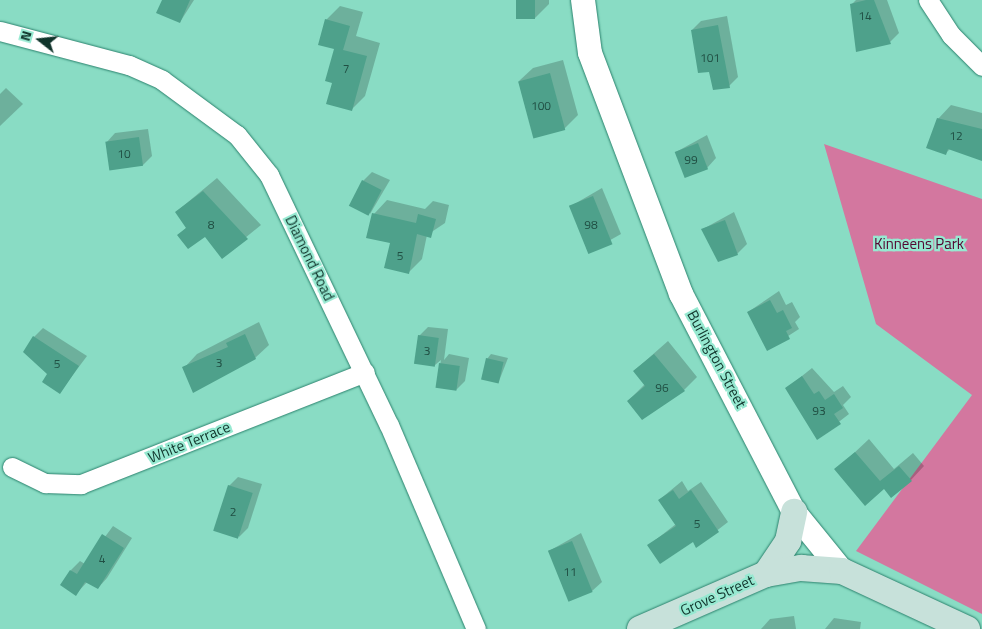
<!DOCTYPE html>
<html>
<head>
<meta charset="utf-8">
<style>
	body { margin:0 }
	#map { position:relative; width:982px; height:629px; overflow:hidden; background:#89dcc4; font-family:"Titillium Web",sans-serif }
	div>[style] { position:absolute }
	.green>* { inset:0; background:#d3779f }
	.shadow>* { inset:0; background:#0003 }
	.building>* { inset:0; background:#4ea18b; transform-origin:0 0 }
	.roads { filter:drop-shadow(0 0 1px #2b826d) drop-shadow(0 0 1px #2b826d) }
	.minor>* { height:19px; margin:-9.5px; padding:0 9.5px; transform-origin:9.5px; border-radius:9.5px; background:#fff }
	.tertiary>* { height:24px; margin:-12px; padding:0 12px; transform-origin:12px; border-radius:12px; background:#fff }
	.secondary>* { height:26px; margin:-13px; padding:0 13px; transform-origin:13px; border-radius:13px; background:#c7e1da }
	span { translate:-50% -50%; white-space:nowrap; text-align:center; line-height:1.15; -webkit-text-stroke:4.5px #96e9d1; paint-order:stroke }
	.number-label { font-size:12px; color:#204f43 }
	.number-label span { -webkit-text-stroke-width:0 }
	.park-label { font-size:15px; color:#530631 }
	.street-label { font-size:15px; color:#10342b }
	.north { position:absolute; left:15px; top:15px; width:50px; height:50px; -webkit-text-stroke:4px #96e9d1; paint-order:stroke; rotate:286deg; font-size:14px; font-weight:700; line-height:20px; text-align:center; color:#10342b }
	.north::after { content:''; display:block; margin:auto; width:18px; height:22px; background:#10342b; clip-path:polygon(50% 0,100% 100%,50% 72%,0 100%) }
</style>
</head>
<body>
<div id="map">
	<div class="green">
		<div style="clip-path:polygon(824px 144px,982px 199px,982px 614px,856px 551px,972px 395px,876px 324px)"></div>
	</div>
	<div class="shadow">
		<div style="clip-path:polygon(163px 0,194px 0,180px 22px)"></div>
		<div style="clip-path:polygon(517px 0,549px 0,549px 4px,535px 18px)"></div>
		<div style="clip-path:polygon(856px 0,887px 0,899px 33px,890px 42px,851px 5px)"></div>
		<div style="clip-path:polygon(340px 6px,363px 12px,356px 36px,380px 43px,365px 96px,352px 109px,334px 82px,336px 48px,326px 20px)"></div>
		<div style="clip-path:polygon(727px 16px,738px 77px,729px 86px,710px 70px,692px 30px,701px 21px)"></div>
		<div style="clip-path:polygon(563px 60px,578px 115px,564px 129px,519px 81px,533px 68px)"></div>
		<div style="clip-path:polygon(6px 88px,23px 104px,0 126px,0 94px)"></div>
		<div style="clip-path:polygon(951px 105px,982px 113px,982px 160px,950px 149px,946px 153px,938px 119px)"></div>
		<div style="clip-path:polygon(148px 129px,152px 156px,143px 165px,106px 143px,115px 133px)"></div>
		<div style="clip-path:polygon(707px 135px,716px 158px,707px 168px,676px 152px)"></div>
		<div style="clip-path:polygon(372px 172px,390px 180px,370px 214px,363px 181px)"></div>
		<div style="clip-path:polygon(217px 178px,261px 225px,222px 257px,205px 235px,179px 235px,187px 227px,176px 212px)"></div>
		<div style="clip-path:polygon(602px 188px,621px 234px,589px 252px,571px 206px)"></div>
		<div style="clip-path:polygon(387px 200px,425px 209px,433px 201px,449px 205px,445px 223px,427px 235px,422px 259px,408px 273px,374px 214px)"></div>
		<div style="clip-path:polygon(734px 212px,747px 244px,737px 254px,703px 229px)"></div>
		<div style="clip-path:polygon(779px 291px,786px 305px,792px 302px,800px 317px,795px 322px,799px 329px,768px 349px,748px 312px)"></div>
		<div style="clip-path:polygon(259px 322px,269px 345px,255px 358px,184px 368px,197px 354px)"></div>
		<div style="clip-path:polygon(428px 327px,448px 329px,444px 360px,449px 354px,469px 358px,465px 381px,456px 390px,436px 387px,441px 360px,435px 365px,419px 336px)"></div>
		<div style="clip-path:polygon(43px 328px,87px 356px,60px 392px,34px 337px)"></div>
		<div style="clip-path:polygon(668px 341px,697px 377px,684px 390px,628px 401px,645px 384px,634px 371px)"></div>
		<div style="clip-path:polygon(491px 354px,508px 358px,499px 381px,487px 359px)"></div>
		<div style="clip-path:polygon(812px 368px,834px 392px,843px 386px,851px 397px,843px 405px,849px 414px,818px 438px,787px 388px)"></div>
		<div style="clip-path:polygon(869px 439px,894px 469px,913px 453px,924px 466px,911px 480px,884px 488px,836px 470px)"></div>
		<div style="clip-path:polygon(238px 477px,262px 484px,248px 528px,239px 537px,229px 486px)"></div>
		<div style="clip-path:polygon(682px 481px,688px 491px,701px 482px,728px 522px,697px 546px,693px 541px,649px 545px,676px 524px,659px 500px)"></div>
		<div style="clip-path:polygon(113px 526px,132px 538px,107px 578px,98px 588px,88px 581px,76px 594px,71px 570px,80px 561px,85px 564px)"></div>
		<div style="clip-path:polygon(581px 533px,602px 582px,592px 591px,549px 551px)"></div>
		<div style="clip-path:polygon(794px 616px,796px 629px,761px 629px,770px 619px)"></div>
		<div style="clip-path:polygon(834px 618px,861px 622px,860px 629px,825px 629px)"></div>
	</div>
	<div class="building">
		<div style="clip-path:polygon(162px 0,190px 0,180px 23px,156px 13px)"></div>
		<div style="left:516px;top:0;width:19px;height:19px"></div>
		<div style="clip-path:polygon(866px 0,874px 0,891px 44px,856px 52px,850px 4px)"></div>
		<div style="clip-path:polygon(325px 19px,350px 26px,343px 50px,367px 56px,352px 111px,326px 104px,332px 83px,325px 81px,334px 49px,318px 45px)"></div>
		<div style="clip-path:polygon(718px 25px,730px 88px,713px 90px,709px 72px,698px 73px,691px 30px)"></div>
		<div style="left:550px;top:73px;width:59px;height:33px;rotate:75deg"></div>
		<div style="clip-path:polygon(937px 118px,982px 129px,982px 161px,948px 149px,946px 155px,926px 148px)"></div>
		<div style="left:139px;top:137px;width:29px;height:34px;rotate:82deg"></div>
		<div style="left:698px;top:143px;width:28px;height:25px;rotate:69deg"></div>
		<div style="left:362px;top:180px;width:22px;height:29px;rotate:27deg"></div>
		<div style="clip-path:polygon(203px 191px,248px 239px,222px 259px,205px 237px,188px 249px,177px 235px,186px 228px,175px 212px)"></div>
		<div style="left:593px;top:196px;width:52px;height:26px;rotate:68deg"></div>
		<div style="clip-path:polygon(372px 213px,416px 223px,418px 214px,436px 219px,431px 238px,417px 234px,409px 274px,384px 268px,390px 243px,366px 238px)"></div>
		<div style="clip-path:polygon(725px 220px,738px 255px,718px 262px,701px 229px)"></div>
		<div style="clip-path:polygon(770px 300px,777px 313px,783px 310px,792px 328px,786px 331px,790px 339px,767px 351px,747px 312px)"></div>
		<div style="clip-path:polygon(245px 334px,256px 359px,193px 393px,182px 367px,228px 347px,226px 343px)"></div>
		<div style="left:418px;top:335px;width:21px;height:29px;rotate:8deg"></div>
		<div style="clip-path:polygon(33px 336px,79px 366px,60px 394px,42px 382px,47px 374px,23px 352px)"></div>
		<div style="clip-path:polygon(654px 354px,685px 391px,642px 420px,627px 401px,645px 386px,633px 371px)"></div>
		<div style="left:486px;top:358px;width:18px;height:22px;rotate:13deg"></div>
		<div style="left:439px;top:363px;width:21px;height:25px;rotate:8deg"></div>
		<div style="clip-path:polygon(802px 376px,814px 394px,819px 391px,825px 400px,834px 394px,843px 408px,834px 414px,841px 424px,817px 440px,785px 388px)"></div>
		<div style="clip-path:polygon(855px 452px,880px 481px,899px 466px,912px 481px,891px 498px,884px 489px,865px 506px,834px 469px)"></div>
		<div style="left:228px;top:485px;width:26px;height:48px;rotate:18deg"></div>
		<div style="clip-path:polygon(673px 490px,679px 499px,691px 490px,719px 532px,696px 548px,693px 542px,660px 564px,647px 545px,676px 526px,658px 500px)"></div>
		<div style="clip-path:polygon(102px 534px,124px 548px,98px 589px,85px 582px,76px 596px,60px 585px,70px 570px,77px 574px)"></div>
		<div style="left:572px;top:541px;width:55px;height:26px;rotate:68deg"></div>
	</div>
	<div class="roads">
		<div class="minor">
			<div style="left:928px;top:0;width:42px;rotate:56.7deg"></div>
			<div style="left:951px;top:35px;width:44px;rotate:45deg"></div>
			<div style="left:0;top:31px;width:133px;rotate:14.8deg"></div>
			<div style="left:129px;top:65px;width:36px;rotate:24deg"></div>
			<div style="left:162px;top:80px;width:93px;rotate:36.3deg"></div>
			<div style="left:237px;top:135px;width:51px;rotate:51.3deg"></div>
			<div style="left:269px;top:175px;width:277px;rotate:64.4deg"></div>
			<div style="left:389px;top:425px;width:222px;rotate:66.9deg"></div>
			<div style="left:12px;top:467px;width:37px;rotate:26deg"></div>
			<div style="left:45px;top:483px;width:36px;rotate:2deg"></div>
			<div style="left:81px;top:484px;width:305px;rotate:-21.5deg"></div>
		</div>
		<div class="tertiary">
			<div style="left:583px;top:0;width:53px;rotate:82.5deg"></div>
			<div style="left:590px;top:53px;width:258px;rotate:69.3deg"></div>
			<div style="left:681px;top:294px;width:246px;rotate:62.6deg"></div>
			<div style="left:794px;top:512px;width:76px;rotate:50.9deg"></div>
		</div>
		<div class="secondary">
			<div style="left:766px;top:574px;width:40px;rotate:-56deg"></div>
			<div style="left:788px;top:541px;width:30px;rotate:-78deg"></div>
			<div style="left:640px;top:629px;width:137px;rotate:-23.6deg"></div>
			<div style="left:766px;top:574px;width:36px;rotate:-10deg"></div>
			<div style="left:801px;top:568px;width:41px;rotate:4.2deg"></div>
			<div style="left:842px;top:571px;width:138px;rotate:24.9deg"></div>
		</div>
	</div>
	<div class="number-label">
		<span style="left:865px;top:16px">14</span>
		<span style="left:710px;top:58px">101</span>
		<span style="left:346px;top:69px">7</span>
		<span style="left:541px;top:106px">100</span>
		<span style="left:956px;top:136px">12</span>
		<span style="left:124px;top:154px">10</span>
		<span style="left:691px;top:160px">99</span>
		<span style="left:211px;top:225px">8</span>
		<span style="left:591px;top:225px">98</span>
		<span style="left:400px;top:256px">5</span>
		<span style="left:427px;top:351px">3</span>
		<span style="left:219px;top:363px">3</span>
		<span style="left:57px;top:364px">5</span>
		<span style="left:662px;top:388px">96</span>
		<span style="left:819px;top:411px">93</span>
		<span style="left:233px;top:512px">2</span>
		<span style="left:697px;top:524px">5</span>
		<span style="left:102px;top:559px">4</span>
		<span style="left:570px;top:572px">11</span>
	</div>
	<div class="park-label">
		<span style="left:919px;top:244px">Kinneens Park</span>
	</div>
	<div class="street-label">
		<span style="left:310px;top:258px;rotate:64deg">Diamond Road</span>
		<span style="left:717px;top:359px;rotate:62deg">Burlington Street</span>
		<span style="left:189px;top:442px;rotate:-22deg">White Terrace</span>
		<span style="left:717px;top:595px;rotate:-24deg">Grove Street</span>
	</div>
	<div class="north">N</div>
</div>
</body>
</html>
